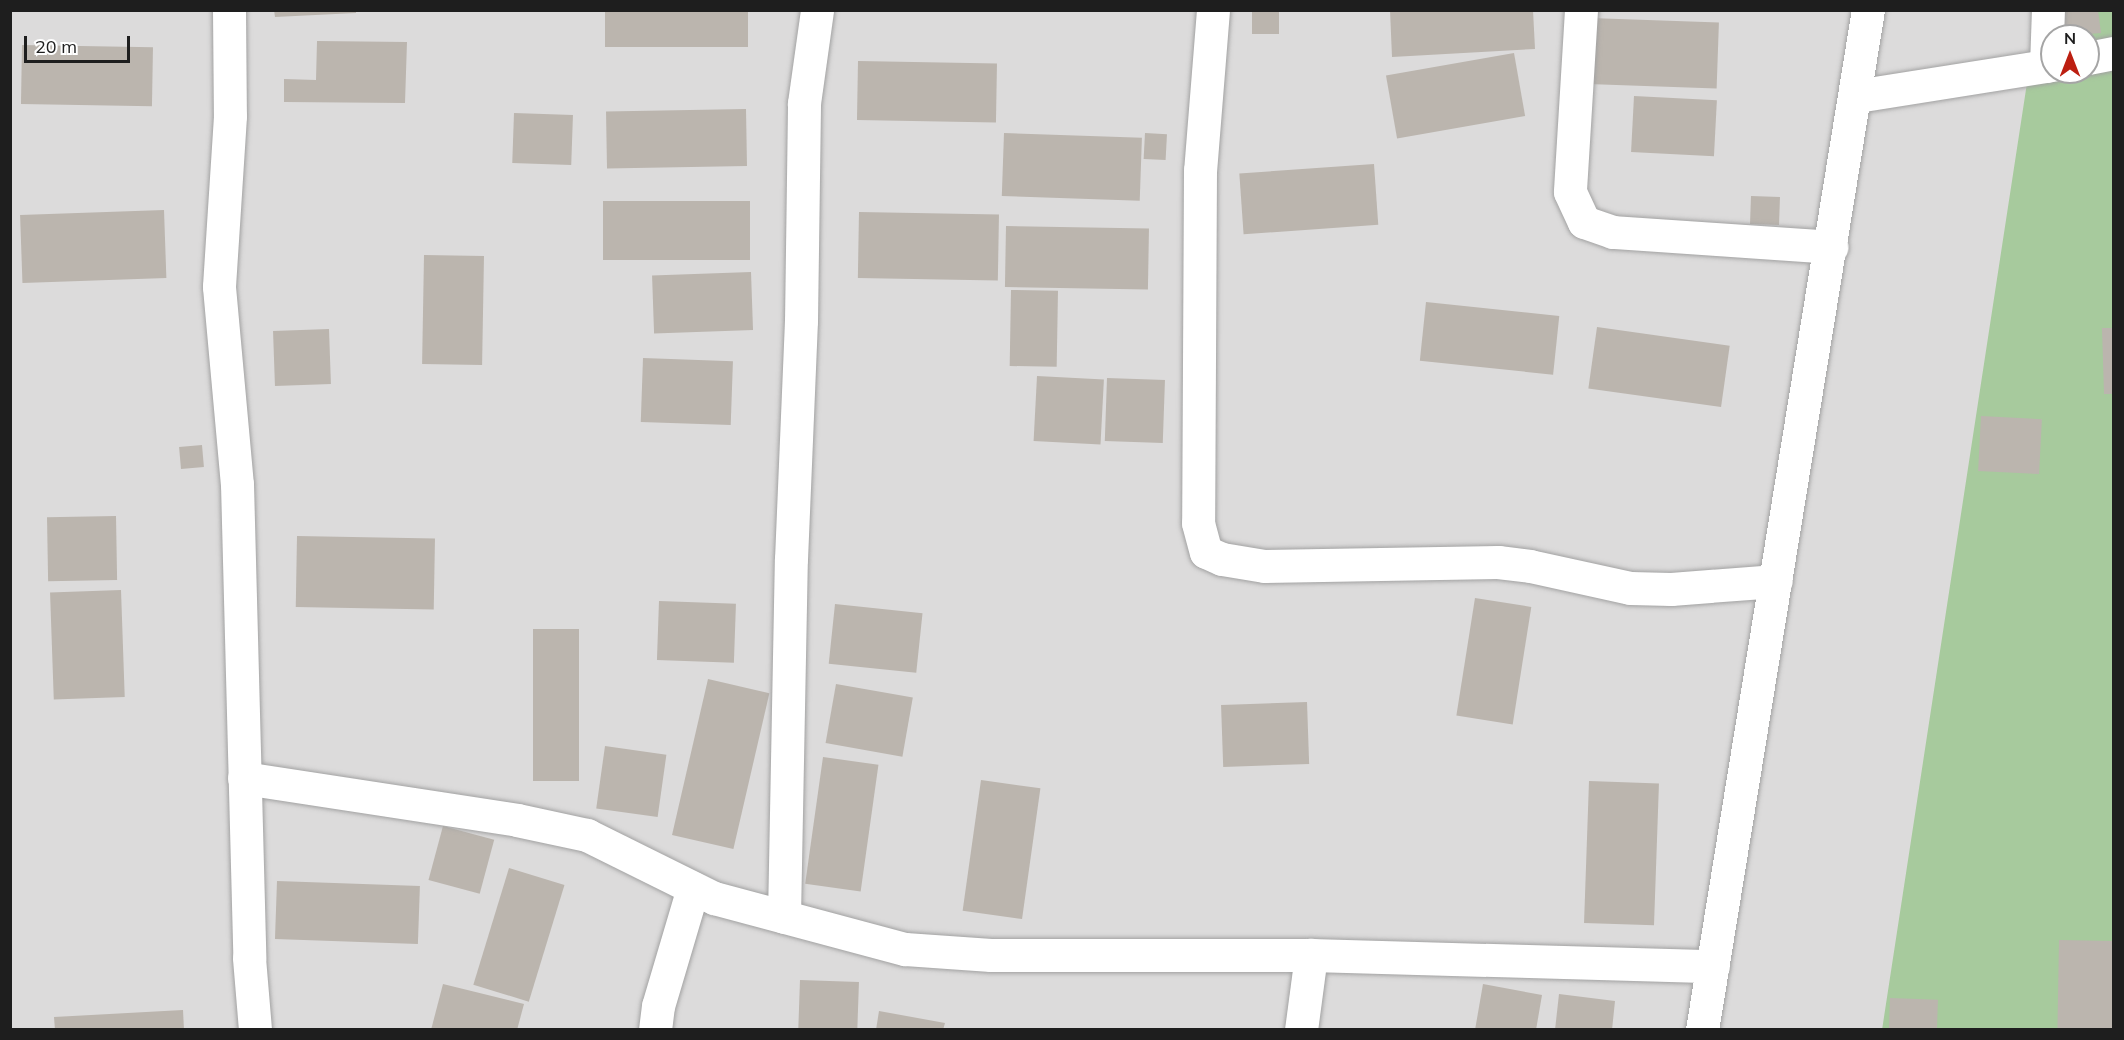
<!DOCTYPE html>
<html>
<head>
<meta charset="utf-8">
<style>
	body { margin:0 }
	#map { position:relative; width:2124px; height:1040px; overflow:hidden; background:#eeece5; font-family:Mulish,sans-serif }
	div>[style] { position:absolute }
	.residential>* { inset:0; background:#dcdbdb }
	.forest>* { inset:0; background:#a7ca9d }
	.building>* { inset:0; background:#bbb5ae; transform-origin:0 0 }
	.roads { filter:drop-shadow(0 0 2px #a2a2a2) drop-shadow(0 0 2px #a2a2a2) }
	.minor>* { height:33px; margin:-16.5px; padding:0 16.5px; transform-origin:16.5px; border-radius:16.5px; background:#fff }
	span { translate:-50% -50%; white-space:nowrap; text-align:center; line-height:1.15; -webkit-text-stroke:4.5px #fff; paint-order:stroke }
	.frame { position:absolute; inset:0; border:12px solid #1e1e1e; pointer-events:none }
	.north { position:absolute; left:2040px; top:24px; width:60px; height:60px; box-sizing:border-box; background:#fff; border:2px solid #a5a5a5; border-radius:50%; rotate:0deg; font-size:16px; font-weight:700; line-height:24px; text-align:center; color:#1e1e1e }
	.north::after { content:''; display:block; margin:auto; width:21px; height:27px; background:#bc1f11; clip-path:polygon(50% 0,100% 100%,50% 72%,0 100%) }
	.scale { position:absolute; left:24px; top:36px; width:106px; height:27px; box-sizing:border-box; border:3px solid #1e1e1e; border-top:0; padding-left:8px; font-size:18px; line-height:21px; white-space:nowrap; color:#1e1e1e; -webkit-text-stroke:4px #fff; paint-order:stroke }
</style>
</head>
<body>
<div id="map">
	<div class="residential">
		<div style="clip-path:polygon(evenodd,11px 11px,2113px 11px,2113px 1029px,11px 1029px,11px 11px,2052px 36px,2088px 36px,2088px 72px,2052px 72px,2052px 36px)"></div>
	</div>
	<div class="forest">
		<div style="clip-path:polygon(evenodd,2038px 11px,2113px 11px,2113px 1029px,1882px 1030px,2038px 11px,2052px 36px,2088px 36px,2088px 72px,2052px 72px,2052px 36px)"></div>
	</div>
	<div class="building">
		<div style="clip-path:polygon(274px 10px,356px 10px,356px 13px,275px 17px)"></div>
		<div style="left:605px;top:10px;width:143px;height:37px"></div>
		<div style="left:1252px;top:10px;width:27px;height:24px"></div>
		<div style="clip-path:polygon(1390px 10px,1533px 10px,1535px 49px,1392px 57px)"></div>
		<div style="clip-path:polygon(2062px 10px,2098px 10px,2101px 33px,2065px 36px)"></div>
		<div style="left:1590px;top:18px;width:129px;height:66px;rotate:2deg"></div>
		<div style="clip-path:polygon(317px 41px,407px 42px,405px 103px,284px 102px,284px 79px,316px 80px)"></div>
		<div style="left:22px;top:45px;width:131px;height:59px;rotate:1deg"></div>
		<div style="left:1514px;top:53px;width:64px;height:130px;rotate:80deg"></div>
		<div style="left:858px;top:61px;width:139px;height:59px;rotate:1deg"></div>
		<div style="left:1634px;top:96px;width:83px;height:56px;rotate:3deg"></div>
		<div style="left:746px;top:109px;width:57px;height:140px;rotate:89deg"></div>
		<div style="left:514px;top:113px;width:59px;height:50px;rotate:2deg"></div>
		<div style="left:1004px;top:133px;width:138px;height:63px;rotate:2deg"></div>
		<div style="left:1145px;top:133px;width:22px;height:26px;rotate:3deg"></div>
		<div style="left:1374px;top:164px;width:61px;height:135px;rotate:86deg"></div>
		<div style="left:1751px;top:196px;width:29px;height:28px;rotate:2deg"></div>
		<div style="left:750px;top:201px;width:59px;height:147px;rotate:90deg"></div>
		<div style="left:164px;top:210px;width:68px;height:144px;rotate:88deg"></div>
		<div style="left:859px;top:212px;width:140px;height:66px;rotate:1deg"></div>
		<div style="left:1006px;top:226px;width:143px;height:61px;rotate:1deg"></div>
		<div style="left:424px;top:255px;width:60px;height:109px;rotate:1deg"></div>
		<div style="left:751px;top:272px;width:58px;height:99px;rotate:88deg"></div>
		<div style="left:1011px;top:290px;width:47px;height:76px;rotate:1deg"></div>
		<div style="left:1426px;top:302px;width:134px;height:59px;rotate:6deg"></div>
		<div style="left:1597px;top:327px;width:134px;height:62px;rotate:8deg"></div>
		<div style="clip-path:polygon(2102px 328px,2114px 328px,2114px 394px,2104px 394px)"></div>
		<div style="left:329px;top:329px;width:55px;height:56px;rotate:88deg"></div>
		<div style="left:643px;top:358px;width:90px;height:64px;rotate:2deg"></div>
		<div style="left:1037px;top:376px;width:67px;height:65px;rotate:3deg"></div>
		<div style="left:1107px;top:378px;width:58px;height:63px;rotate:2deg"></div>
		<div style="left:1981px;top:416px;width:61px;height:55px;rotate:3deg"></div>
		<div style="left:202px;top:445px;width:22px;height:23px;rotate:85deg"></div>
		<div style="left:116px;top:516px;width:64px;height:69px;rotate:89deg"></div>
		<div style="left:297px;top:536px;width:138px;height:71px;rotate:1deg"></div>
		<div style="left:121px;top:590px;width:107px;height:71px;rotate:88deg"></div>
		<div style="left:1475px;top:598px;width:57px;height:119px;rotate:9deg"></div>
		<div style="left:659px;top:601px;width:77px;height:59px;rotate:2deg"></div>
		<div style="left:835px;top:604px;width:88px;height:60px;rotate:6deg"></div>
		<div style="left:533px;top:629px;width:46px;height:152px"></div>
		<div style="left:708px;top:679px;width:63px;height:160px;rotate:13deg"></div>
		<div style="left:836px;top:684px;width:78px;height:60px;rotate:10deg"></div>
		<div style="left:1307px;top:702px;width:62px;height:86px;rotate:88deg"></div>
		<div style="left:605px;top:746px;width:62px;height:63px;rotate:8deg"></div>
		<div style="left:823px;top:757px;width:56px;height:128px;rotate:8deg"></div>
		<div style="left:981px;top:780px;width:60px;height:132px;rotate:8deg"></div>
		<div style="left:1589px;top:781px;width:70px;height:142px;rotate:2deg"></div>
		<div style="left:443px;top:826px;width:53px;height:56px;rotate:15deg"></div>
		<div style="left:509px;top:868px;width:58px;height:122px;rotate:17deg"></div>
		<div style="left:277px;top:881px;width:143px;height:58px;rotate:2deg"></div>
		<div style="left:2059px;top:940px;width:55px;height:90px;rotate:1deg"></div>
		<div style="left:800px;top:980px;width:59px;height:50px;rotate:2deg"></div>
		<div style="clip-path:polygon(443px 984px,524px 1004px,517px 1030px,431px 1030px)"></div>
		<div style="clip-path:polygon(1483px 984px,1542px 995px,1536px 1030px,1475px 1030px)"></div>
		<div style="clip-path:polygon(1559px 994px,1615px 1001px,1612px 1030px,1555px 1030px)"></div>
		<div style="left:1890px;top:998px;width:48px;height:32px;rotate:2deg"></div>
		<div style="clip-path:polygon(183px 1010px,184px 1030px,55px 1030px,54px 1017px)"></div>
		<div style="clip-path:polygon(879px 1011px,945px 1023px,943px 1030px,876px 1030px)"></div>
	</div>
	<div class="roads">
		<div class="minor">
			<div style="left:229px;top:10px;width:106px;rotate:89.5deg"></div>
			<div style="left:230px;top:116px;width:171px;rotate:93.7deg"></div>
			<div style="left:219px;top:287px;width:198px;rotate:84.8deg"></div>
			<div style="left:237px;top:484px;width:474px;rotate:88.5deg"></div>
			<div style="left:249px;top:958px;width:72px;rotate:85.2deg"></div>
			<div style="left:1213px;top:10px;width:161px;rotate:94.6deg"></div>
			<div style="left:1200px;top:170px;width:353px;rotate:90.3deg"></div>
			<div style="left:1198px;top:523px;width:30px;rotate:75deg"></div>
			<div style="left:1206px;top:552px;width:17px;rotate:24deg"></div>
			<div style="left:1222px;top:559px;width:43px;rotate:9.5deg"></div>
			<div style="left:1264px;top:566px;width:234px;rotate:-1deg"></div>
			<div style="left:1498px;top:562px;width:32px;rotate:7deg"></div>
			<div style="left:1530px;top:566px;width:102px;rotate:12.4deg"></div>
			<div style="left:1630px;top:588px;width:41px;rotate:1.4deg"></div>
			<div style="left:1671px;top:589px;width:105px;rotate:-4.4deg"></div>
			<div style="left:1581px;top:10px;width:182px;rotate:93.5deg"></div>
			<div style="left:1570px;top:192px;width:33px;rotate:65deg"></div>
			<div style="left:1584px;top:222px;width:31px;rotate:19deg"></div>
			<div style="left:1613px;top:232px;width:219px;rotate:3.9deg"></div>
			<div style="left:2088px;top:58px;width:26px;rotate:-11deg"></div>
			<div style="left:2046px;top:66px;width:56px;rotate:-88deg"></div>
			<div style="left:1856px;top:96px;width:198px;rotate:-9deg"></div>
			<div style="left:244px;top:778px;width:276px;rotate:8.7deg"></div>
			<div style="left:517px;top:820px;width:72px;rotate:12.1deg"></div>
			<div style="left:587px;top:835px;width:142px;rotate:26.4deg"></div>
			<div style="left:714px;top:898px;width:198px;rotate:15deg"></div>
			<div style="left:905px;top:949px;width:86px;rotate:4deg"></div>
			<div style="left:991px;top:955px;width:320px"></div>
			<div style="left:1311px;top:955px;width:402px;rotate:1.6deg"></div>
			<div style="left:784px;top:917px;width:358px;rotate:-88.9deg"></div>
			<div style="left:791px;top:559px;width:238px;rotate:-87.6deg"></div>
			<div style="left:801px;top:321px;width:218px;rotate:-89.2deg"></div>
			<div style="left:804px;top:103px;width:94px;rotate:-82deg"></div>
			<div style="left:655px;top:1030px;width:24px;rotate:-83deg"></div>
			<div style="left:658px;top:1006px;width:123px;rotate:-73.5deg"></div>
			<div style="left:1301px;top:1030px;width:76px;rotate:-82.4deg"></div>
			<div style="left:1702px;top:1030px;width:1033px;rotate:-80.76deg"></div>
		</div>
	</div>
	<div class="frame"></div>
	<div class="north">N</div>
	<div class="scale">20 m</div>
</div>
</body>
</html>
